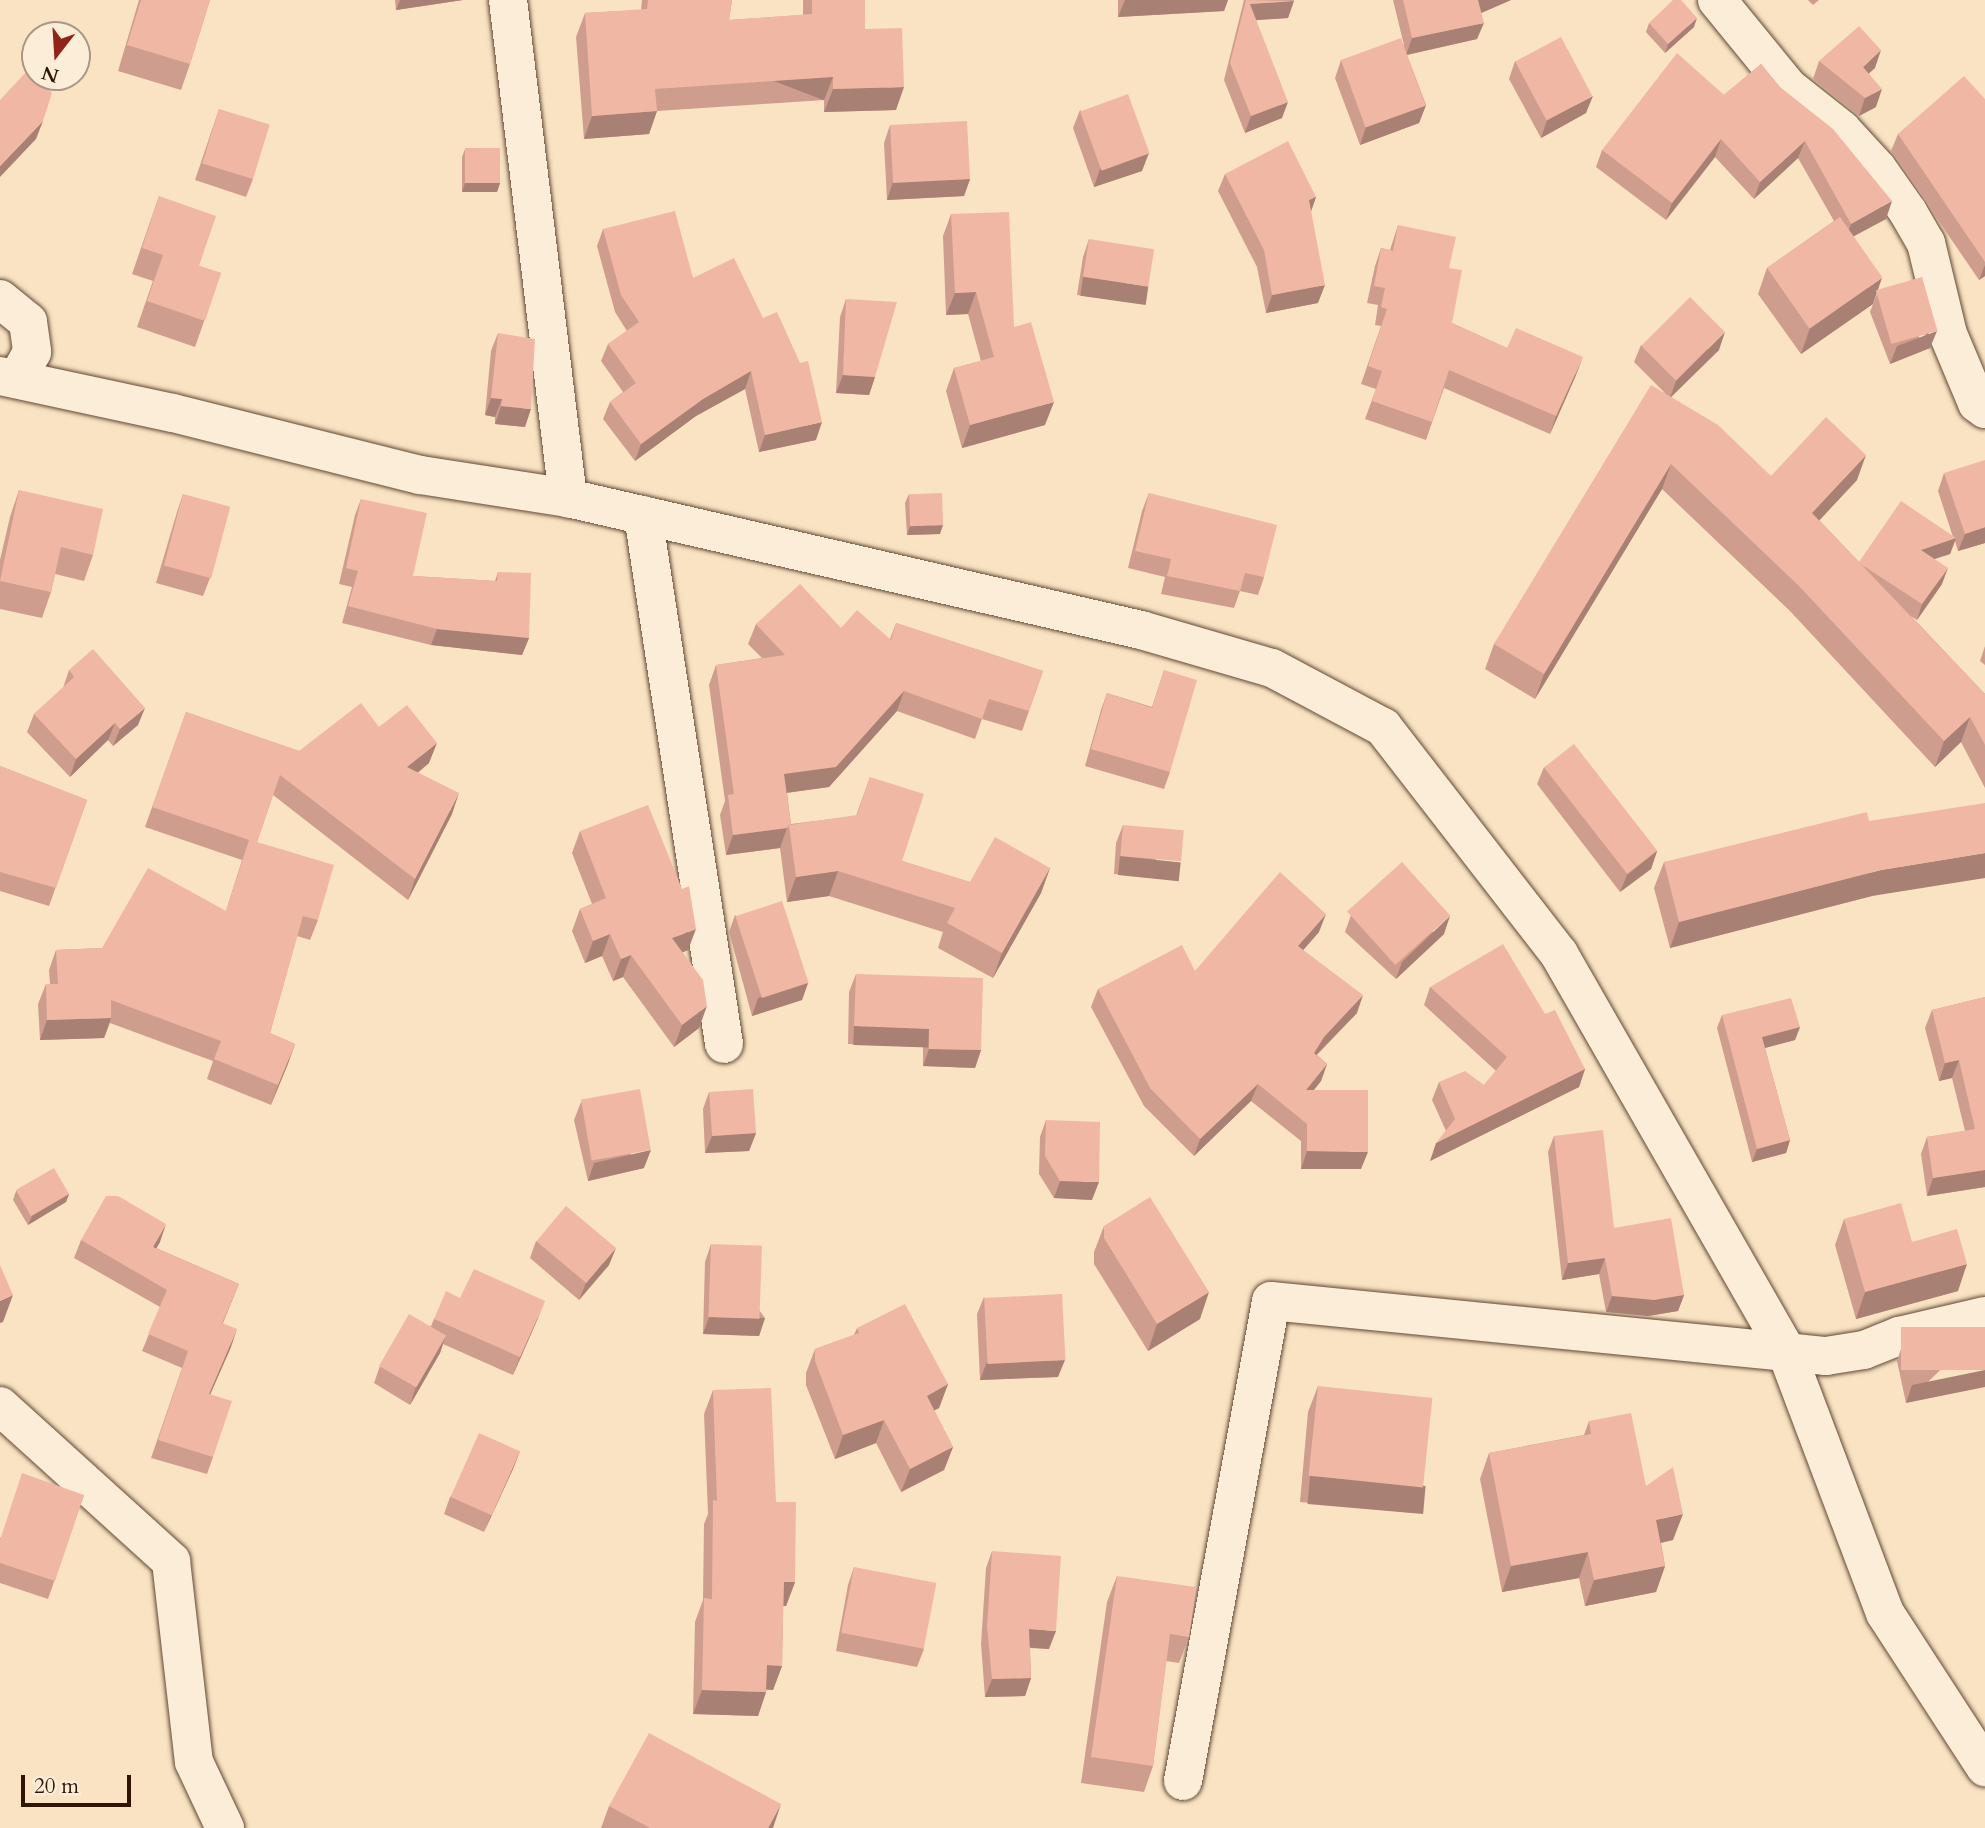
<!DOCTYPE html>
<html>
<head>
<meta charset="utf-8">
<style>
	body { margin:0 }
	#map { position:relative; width:1985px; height:1828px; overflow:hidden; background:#f9e3c3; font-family:Cardo,serif }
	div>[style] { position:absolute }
	.roads { filter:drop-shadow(0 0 2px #624834) drop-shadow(0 0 2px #624834) }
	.minor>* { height:38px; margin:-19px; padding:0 19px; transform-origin:19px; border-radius:19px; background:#fbedd8 }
	.wall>* { inset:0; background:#ce9d8e }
	.shaded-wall>* { inset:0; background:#a88074; transform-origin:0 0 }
	.building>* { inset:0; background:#f0b7a5; transform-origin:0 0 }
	span { translate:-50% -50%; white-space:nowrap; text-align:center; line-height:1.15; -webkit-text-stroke:5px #fbedd8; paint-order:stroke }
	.north { position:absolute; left:21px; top:21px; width:70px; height:70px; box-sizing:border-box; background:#fbedd8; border:2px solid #aa9784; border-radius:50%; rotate:197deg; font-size:19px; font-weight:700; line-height:28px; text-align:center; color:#301505 }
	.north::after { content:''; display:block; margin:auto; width:24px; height:32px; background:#8f2418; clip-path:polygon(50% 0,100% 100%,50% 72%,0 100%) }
	.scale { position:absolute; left:21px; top:1775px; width:110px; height:32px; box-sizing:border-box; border:4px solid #301505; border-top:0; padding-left:9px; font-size:21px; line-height:24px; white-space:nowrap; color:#301505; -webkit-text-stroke:5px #fbedd8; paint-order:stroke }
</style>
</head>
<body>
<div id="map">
	<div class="roads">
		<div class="minor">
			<div style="left:508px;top:0;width:502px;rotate:83.13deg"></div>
			<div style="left:1717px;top:0;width:112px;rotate:50.8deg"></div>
			<div style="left:1788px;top:87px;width:69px;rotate:38.5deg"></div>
			<div style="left:1842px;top:130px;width:52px;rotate:47.4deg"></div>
			<div style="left:1877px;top:168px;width:54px;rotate:54.8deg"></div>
			<div style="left:1908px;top:212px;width:36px;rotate:60deg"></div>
			<div style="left:1926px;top:243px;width:94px;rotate:76.4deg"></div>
			<div style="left:1948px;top:334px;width:75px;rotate:67.2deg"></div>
			<div style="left:1977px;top:403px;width:10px;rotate:37deg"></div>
			<div style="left:0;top:299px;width:36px;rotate:39deg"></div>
			<div style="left:28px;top:322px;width:30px;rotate:82deg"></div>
			<div style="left:32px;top:352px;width:31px;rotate:119deg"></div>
			<div style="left:0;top:376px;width:177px;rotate:12.1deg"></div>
			<div style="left:173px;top:413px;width:255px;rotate:14.1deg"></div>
			<div style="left:420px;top:475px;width:150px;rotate:8.8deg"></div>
			<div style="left:568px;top:498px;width:588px;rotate:12.97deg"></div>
			<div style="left:1141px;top:630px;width:136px;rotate:16.2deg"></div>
			<div style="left:1272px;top:668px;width:126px;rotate:28deg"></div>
			<div style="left:1383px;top:727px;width:287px;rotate:52.2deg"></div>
			<div style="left:1559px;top:954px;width:457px;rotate:60.2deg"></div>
			<div style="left:1786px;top:1351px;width:280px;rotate:69.3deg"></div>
			<div style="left:1885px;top:1613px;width:184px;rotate:57deg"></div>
			<div style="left:643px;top:515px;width:535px;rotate:81.29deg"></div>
			<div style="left:0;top:1406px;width:231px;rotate:42.2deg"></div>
			<div style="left:171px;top:1561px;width:202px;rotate:83.5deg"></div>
			<div style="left:194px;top:1762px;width:73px;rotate:64.8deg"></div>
			<div style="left:1183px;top:1781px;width:488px;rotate:-79.6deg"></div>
			<div style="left:1271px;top:1301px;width:558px;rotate:5.66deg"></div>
			<div style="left:1826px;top:1356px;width:38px;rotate:-9deg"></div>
			<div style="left:1864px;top:1350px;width:38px;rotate:-22deg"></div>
			<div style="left:1899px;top:1336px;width:88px;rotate:-13.1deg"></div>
		</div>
	</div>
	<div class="wall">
		<div style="clip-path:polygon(139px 0,210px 0,190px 64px,181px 90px,118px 71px)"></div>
		<div style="clip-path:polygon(395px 0,463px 0,396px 10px)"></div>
		<div style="clip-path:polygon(642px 0,732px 0,729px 20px,803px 15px,803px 0,865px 0,865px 29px,896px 110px,824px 112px,824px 100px,657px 111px,649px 134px,584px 139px,576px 37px,585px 13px,641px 10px)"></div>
		<div style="clip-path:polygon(1118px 0,1228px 0,1224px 11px,1118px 17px)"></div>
		<div style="clip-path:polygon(1244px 0,1294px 0,1288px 18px,1256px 20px,1282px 118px,1245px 133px,1224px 80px)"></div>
		<div style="clip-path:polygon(1393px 0,1511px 0,1481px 13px,1477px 39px,1407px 55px,1426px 105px,1419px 123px,1360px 145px,1335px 78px,1341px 60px,1404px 45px)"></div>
		<div style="clip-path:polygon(1808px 0,1819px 0,1813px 5px)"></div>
		<div style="clip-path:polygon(1649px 23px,1694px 27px,1665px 53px,1646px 32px)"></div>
		<div style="clip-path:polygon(1515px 61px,1586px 113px,1541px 138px,1509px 79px)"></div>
		<div style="clip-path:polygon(1819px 61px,1875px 68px,1869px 73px,1876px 107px,1859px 116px,1813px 79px)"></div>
		<div style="clip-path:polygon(1761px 64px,1886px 219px,1853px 236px,1873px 304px,1801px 354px,1758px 294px,1767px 268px,1834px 221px,1798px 158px,1754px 199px,1715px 157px,1666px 220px,1596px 167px,1602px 150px,1724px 95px)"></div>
		<div style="clip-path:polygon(1985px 99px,1985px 276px,1979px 280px,1891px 151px,1898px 134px)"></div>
		<div style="clip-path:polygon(219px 109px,253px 179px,246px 197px,195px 180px)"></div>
		<div style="clip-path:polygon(1080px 110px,1142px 171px,1094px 187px,1073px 128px)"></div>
		<div style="clip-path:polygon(890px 125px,970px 179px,964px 196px,887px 200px,884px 143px)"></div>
		<div style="clip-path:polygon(465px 149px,500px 183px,497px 192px,462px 192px,462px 157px)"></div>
		<div style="clip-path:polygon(1225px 174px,1316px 197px,1311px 211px,1318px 303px,1266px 313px,1257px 267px,1218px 191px)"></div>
		<div style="clip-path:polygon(159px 196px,199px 266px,221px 273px,195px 347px,137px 327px,153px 281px,132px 274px)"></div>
		<div style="clip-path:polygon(951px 214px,1014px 327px,1045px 425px,962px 448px,946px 391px,954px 368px,981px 361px,968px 314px,946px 315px,943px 236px)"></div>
		<div style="clip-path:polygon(1398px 225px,1449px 268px,1452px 323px,1507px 348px,1576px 375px,1550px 434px,1444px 388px,1426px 440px,1365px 419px,1376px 389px,1361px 384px,1381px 326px,1375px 325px,1378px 305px,1367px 303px,1375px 266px,1381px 248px,1390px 250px)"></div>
		<div style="clip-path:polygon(603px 229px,693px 278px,816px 440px,759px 452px,745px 389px,696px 416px,635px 461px,603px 419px,610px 402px,623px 392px,601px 361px,608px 344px,627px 331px,615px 312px,597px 246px)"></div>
		<div style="clip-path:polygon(1089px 239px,1142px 304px,1077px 295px,1083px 257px)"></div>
		<div style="clip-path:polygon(1877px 294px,1930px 348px,1890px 364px,1870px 312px)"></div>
		<div style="clip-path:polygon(846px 299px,875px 377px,869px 395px,836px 393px,840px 317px)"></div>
		<div style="clip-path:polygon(498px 333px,525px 427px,495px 424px,495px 417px,485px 415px,491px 351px)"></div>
		<div style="clip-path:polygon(1641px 345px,1719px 350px,1671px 397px,1771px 476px,1857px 480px,1819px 520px,1859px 562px,1953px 537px,1938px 491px,1944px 473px,1985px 543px,1958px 551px,1955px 541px,1950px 554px,1934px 559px,1942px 584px,1917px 620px,1911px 616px,1985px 694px,1985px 788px,1961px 742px,1935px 767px,1790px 611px,1662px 489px,1535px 699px,1485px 669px,1494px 644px,1665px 393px,1634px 362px)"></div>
		<div style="clip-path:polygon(19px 490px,93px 555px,84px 581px,55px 574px,51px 592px,42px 618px,0 609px,0 560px,10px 517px)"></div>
		<div style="clip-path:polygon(1149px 493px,1264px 577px,1258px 595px,1240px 591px,1234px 608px,1161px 594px,1165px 577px,1128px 568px,1142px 511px)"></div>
		<div style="clip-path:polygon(183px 494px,210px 578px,203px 596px,156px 583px,177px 512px)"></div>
		<div style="clip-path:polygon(909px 494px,940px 534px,907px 535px,905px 503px)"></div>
		<div style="clip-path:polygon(361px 499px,413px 576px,495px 581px,498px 572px,529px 638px,522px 655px,431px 645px,342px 623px,352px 587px,339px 584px,355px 515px)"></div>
		<div style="clip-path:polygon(896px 623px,1043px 671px,1022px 731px,982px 719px,975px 739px,897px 711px,829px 787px,787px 793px,791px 824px,856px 816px,870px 777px,902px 861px,970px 882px,1050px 868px,1041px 893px,993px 978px,938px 948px,943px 932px,829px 896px,787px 902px,780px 848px,726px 855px,720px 815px,725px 801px,709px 685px,716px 665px,762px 658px,748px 644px,756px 624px,841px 628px,890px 639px)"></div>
		<div style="clip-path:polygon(1985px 646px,1985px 665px,1980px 661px)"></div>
		<div style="clip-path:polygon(69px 670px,138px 725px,113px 746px,108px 740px,70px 777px,27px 732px,34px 714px,63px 688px)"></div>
		<div style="clip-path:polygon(1164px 670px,1170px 772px,1164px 789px,1085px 766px,1101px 710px,1107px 693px,1152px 707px)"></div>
		<div style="clip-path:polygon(186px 712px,299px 751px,379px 727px,429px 763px,418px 773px,452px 814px,408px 900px,273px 795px,257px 842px,318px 920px,310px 940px,297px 936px,270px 1033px,295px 1044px,271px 1105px,207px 1079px,213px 1061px,110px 1023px,104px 1038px,40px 1040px,38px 1004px,46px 984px,50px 984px,49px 970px,56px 950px,102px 948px,226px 911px,242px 860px,145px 827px)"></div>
		<div style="clip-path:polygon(0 766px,87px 800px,49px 906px,0 891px)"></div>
		<div style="clip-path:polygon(1544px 767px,1657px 851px,1651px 869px,1620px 892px,1537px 784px)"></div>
		<div style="clip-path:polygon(1869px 821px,1872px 896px,1670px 948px,1654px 888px,1664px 862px)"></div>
		<div style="clip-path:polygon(1123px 825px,1175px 880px,1114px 874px,1116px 843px)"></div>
		<div style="clip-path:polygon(580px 831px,688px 950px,683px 952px,699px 1028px,674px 1047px,623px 977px,613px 981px,602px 956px,585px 963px,572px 931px,580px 909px,592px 904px,572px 853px)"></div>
		<div style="clip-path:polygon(735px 915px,808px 983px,802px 1000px,752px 1016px,729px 932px)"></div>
		<div style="clip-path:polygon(1351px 915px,1444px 934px,1396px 979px,1345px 932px)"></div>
		<div style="clip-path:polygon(1319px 932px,1303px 950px,1357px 1013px,1317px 1055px,1327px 1064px,1321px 1081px,1314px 1090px,1361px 1169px,1301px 1169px,1301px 1141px,1251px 1101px,1194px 1156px,1144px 1106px,1091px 1007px,1098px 989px,1195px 971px)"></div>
		<div style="clip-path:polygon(856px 974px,981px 1050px,975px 1068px,923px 1066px,923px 1047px,848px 1044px,849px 992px)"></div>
		<div style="clip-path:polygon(1430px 987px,1545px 1014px,1585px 1069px,1579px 1087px,1430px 1161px,1446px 1131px,1432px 1100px,1439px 1082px,1484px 1085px,1496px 1071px,1424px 1005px)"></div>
		<div style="clip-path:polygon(1985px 997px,1985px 1187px,1927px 1196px,1921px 1154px,1927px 1137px,1965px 1131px,1952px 1078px,1939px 1081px,1925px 1028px,1932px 1010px)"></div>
		<div style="clip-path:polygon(1722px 1015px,1800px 1027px,1795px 1040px,1765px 1048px,1790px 1140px,1786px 1153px,1752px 1162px,1717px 1028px)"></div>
		<div style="clip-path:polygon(709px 1092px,756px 1133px,749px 1151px,705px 1153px,703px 1109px)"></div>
		<div style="clip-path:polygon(581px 1102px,644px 1168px,588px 1181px,574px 1120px)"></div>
		<div style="clip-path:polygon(1046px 1120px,1092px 1200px,1054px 1198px,1039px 1174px,1040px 1137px)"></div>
		<div style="clip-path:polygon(1554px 1136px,1614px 1228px,1684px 1295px,1678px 1311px,1648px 1316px,1606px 1312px,1599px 1274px,1562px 1280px,1548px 1152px)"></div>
		<div style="clip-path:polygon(16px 1191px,69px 1194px,66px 1202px,28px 1225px,13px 1200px)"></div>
		<div style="clip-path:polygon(1844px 1219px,1912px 1242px,1958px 1291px,1856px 1319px,1835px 1245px)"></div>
		<div style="clip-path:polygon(1104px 1226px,1200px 1319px,1148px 1351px,1094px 1264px,1094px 1252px)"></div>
		<div style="clip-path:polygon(81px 1240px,160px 1242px,156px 1248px,239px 1284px,223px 1323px,231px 1347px,210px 1394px,213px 1457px,207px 1474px,151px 1458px,182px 1368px,142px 1351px,160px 1307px,74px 1258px)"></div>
		<div style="clip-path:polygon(536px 1241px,609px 1265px,579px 1300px,530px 1258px)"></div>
		<div style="clip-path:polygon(711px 1244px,765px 1318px,759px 1336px,703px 1334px,705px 1262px)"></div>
		<div style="clip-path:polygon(984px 1297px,1058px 1377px,980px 1380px,977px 1314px)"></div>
		<div style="clip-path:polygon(460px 1298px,538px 1318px,513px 1375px,443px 1344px,440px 1353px,410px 1405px,374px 1383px,380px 1366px,431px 1326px,434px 1319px)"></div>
		<div style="clip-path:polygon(1985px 1327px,1906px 1403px,1897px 1361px,1903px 1343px)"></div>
		<div style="clip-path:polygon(857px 1328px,948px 1384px,939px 1408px,934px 1410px,953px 1447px,944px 1470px,901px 1492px,876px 1443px,835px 1459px,806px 1385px,806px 1373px,815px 1349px,854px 1335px)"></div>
		<div style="clip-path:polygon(1318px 1386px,1425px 1487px,1415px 1513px,1300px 1502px,1308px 1412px)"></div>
		<div style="clip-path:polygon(713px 1390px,776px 1502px,795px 1582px,786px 1606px,783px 1606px,782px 1666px,773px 1690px,767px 1689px,758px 1716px,693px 1714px,695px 1622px,703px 1600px,704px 1524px,708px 1514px,704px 1414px)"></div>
		<div style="clip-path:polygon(1589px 1421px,1646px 1486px,1673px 1540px,1661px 1543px,1665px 1566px,1656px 1592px,1585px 1606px,1579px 1578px,1502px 1592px,1480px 1479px,1489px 1453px,1584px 1435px)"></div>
		<div style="clip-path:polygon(520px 1451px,513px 1469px,484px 1532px,444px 1514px,450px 1497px)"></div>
		<div style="clip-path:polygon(84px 1495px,48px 1599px,0 1583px,0 1538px)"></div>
		<div style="clip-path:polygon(992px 1551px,1049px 1649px,1030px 1648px,1031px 1678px,1025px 1696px,985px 1697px,981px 1644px,986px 1568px)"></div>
		<div style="clip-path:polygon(854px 1567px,924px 1649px,917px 1667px,836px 1651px,848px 1585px)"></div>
		<div style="clip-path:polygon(1117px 1576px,1189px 1637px,1179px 1663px,1166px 1661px,1153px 1766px,1144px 1792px,1081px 1783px,1107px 1602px)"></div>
		<div style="clip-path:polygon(609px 1806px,773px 1828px,601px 1828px)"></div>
	</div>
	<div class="shaded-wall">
		<div style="clip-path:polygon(400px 0,463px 0,396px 10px)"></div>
		<div style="clip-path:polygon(1125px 0,1228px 0,1224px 11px,1118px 17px)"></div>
		<div style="clip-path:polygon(1478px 0,1511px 0,1472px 17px)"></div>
		<div style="clip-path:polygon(1294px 1px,1288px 18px,1244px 21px,1250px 4px)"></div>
		<div style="clip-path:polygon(1697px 18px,1694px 27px,1665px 53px,1668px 44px)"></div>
		<div style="clip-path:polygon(1484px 23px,1477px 39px,1406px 55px,1412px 38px)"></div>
		<div style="clip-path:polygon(1881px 50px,1875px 68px,1856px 85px,1863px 67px)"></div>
		<div style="left:833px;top:77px;width:25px;height:178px;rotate:111deg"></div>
		<div style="clip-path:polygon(904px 87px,896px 110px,824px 112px,833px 89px)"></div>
		<div style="clip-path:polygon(1882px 89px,1876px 107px,1859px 116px,1865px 98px)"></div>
		<div style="clip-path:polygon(1593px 96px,1586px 113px,1541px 138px,1547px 120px)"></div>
		<div style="clip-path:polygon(1288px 102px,1282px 118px,1245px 133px,1251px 116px)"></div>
		<div style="clip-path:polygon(1426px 105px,1419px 123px,1360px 145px,1366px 127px)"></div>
		<div style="clip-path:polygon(657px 111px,649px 134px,584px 139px,592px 116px)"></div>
		<div style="clip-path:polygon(43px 121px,36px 139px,0 177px,0 166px)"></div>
		<div style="clip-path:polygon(1721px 139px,1715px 157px,1666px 220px,1672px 203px)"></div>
		<div style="clip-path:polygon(1805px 141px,1798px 158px,1754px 199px,1760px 182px)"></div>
		<div style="clip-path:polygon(1149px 153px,1142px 171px,1094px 187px,1100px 169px)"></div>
		<div style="clip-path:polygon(970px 179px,964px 196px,887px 200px,893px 182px)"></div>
		<div style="clip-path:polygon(465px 183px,500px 183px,497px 192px,462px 192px)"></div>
		<div style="clip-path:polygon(1316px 197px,1310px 214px,1309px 200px)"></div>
		<div style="clip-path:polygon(1892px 201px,1886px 219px,1845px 241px,1851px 224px)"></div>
		<div style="clip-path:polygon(1985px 265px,1985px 276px,1979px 280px)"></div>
		<div style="left:1083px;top:277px;width:66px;height:19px;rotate:8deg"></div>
		<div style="clip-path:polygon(1882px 278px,1873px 304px,1801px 354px,1810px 328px)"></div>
		<div style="clip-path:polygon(1325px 285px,1318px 303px,1266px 313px,1272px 295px)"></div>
		<div style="clip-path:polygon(976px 292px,968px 314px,946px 315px,955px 293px)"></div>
		<div style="clip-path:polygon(1937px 331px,1930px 348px,1890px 364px,1897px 346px)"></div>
		<div style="clip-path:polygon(1725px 332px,1719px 350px,1670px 398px,1676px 381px)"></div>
		<div style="clip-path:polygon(1583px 357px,1576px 375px,1550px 434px,1556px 416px)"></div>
		<div style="clip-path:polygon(751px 371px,745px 389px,696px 416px,635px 461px,641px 444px,703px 399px)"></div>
		<div style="clip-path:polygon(843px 375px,875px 377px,869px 395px,836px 393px)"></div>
		<div style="clip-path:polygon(491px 398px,502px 399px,495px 417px,485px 415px)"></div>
		<div style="clip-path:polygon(1054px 402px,1045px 425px,962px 448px,970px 425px)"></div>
		<div style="clip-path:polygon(501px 406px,531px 409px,525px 427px,495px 424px)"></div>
		<div style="clip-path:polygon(822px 422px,816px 440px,759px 452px,765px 435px)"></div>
		<div style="clip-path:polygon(1866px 455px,1857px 480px,1803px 538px,1812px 513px)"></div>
		<div style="clip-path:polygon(1671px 464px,1662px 489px,1535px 699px,1544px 674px)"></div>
		<div style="clip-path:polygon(943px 525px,940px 534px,907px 535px,910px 526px)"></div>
		<div style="clip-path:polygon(1985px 527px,1985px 543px,1958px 551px,1965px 534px)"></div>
		<div style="clip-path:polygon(1956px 538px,1950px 554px,1916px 565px,1921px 550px)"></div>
		<div style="clip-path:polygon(1948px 568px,1942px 584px,1917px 620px,1922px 604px)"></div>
		<div style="clip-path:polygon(437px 629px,529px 638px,522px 655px,431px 645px)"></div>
		<div style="clip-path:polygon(904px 691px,897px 711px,829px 787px,777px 794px,784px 774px)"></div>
		<div style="clip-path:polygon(145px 708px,138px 725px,113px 746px,120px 729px)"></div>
		<div style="clip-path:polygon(1970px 717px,1961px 742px,1935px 767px,1944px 741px)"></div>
		<div style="clip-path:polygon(115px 723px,108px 740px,70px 777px,76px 759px)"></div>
		<div style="clip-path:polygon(437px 743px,429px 763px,399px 787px,407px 767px)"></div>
		<div style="clip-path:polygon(459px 793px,452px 814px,408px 900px,415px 879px)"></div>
		<div style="clip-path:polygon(787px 828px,780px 848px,726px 855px,733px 835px)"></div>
		<div style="clip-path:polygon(1657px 851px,1651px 869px,1620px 892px,1627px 875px)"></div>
		<div style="clip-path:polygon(1985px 853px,1985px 878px,1872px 896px,1670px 948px,1679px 922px,1881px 870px)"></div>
		<div style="left:1120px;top:856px;width:61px;height:19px;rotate:6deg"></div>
		<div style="clip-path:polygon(1050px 868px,1041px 893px,993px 978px,1002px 953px)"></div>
		<div style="clip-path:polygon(838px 871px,829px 896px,787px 902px,796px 877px)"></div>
		<div style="clip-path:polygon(1326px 914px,1319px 932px,1291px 964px,1298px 946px)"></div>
		<div style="clip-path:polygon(1450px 916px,1444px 934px,1396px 979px,1402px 962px)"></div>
		<div style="clip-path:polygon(696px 929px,688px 950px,664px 960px,672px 938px)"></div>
		<div style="clip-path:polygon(610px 934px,602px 956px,585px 963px,593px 941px)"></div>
		<div style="clip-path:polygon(631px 955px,623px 977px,613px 981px,621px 959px)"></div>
		<div style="clip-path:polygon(808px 983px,802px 1000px,752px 1016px,758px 998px)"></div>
		<div style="clip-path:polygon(1363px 995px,1357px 1013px,1317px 1054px,1308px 1071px,1314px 1053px,1324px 1037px)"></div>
		<div style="clip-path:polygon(707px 1006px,699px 1028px,674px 1047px,682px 1025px)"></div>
		<div style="clip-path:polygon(111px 1018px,104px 1038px,40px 1040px,47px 1020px)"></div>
		<div style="left:854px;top:1026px;width:75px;height:19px;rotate:2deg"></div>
		<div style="clip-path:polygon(1800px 1027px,1795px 1040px,1757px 1050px,1762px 1037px)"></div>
		<div style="clip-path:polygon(295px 1044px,288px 1064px,271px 1105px,278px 1085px)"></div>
		<div style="clip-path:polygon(929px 1049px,981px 1050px,975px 1068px,923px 1066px)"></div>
		<div style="clip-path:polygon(1959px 1060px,1952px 1078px,1939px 1081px,1945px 1063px)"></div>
		<div style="clip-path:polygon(1327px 1064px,1321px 1081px,1300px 1107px,1306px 1090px)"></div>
		<div style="clip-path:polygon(1585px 1069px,1579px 1087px,1430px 1161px,1436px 1143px)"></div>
		<div style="clip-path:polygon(1258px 1084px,1251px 1101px,1194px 1156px,1200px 1139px)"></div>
		<div style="clip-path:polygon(756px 1133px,749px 1151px,705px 1153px,712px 1136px)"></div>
		<div style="clip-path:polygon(1790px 1140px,1786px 1153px,1752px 1162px,1757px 1149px)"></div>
		<div style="clip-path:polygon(651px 1150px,644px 1168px,588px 1181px,594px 1163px)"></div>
		<div style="clip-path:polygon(1307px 1151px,1368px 1152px,1361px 1169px,1301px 1169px)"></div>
		<div style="clip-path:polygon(1985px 1170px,1985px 1187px,1927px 1196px,1933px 1178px)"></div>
		<div style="clip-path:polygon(1060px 1181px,1099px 1182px,1092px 1200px,1054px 1198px)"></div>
		<div style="clip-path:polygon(69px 1194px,66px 1202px,28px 1225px,32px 1216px)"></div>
		<div style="clip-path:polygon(166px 1224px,160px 1242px,147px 1265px,153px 1247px)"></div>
		<div style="clip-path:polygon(616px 1248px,609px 1265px,579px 1300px,586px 1283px)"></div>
		<div style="clip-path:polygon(1605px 1258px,1599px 1274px,1562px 1280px,1568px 1263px)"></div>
		<div style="clip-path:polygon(1967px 1264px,1958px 1291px,1856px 1319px,1865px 1292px)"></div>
		<div style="clip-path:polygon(1209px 1292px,1200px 1319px,1148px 1351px,1157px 1324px)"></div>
		<div style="clip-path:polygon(13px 1295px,3px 1322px,0 1323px,0 1301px)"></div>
		<div style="clip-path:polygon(1684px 1295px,1678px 1311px,1648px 1316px,1606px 1312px,1612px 1296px)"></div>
		<div style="clip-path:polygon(545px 1301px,538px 1318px,513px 1375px,520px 1357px)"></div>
		<div style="clip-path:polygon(709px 1317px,765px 1318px,759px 1336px,703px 1334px)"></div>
		<div style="clip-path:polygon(237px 1329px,231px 1347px,203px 1411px,209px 1394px)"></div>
		<div style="clip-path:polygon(446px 1335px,440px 1353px,410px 1405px,416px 1387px)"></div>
		<div style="clip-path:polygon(1065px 1360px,1058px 1377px,980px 1380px,987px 1362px)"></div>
		<div style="clip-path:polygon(1985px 1370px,1985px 1387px,1906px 1403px,1912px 1385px)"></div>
		<div style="clip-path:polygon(948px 1384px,939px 1408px,918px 1419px,927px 1396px)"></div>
		<div style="clip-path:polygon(884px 1420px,876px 1443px,835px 1459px,843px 1435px)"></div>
		<div style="clip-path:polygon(953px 1447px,944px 1470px,901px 1492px,910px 1469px)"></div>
		<div style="clip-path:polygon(520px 1451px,513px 1469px,484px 1532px,491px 1515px)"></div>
		<div style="left:1310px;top:1476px;width:116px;height:28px;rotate:5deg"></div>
		<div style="clip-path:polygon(1683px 1514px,1673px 1540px,1646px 1546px,1656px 1520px)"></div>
		<div style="clip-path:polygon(1588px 1552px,1579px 1578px,1502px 1592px,1511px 1566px)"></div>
		<div style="clip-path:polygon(1665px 1566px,1656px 1592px,1585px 1606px,1594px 1580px)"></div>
		<div style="clip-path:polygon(784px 1582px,795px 1582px,786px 1606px,775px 1606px)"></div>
		<div style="clip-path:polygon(1029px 1629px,1056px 1631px,1049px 1649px,1023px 1647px)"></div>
		<div style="clip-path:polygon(767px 1665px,782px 1666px,773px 1690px,758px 1689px)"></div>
		<div style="clip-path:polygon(1031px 1678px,1025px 1696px,985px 1697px,992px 1679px)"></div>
		<div style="clip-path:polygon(702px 1690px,766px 1692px,758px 1716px,693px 1714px)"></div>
		<div style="clip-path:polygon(781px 1804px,773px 1828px,768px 1828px)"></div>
	</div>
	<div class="building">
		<div style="clip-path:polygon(141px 0,210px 0,190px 64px,127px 45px)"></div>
		<div style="clip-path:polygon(648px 0,732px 0,729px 20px,812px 14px,812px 0,865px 0,865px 29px,902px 28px,904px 87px,833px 89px,833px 77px,655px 89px,657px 111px,592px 116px,585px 13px,647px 9px)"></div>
		<div style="clip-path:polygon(1246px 0,1294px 1px,1250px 4px,1288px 102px,1251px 116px,1230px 63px)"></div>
		<div style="clip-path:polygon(1403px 0,1478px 0,1484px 23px,1412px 38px)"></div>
		<div style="clip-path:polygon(1673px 0,1681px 0,1697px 18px,1668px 44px,1649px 23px)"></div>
		<div style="clip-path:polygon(1859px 26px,1881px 50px,1863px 67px,1882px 89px,1865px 98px,1819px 61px)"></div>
		<div style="left:1561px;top:37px;width:67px;height:52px;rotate:62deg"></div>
		<div style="left:1401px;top:38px;width:72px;height:64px;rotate:70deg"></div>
		<div style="clip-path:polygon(1677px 53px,1724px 95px,1761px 64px,1780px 87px,1833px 129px,1892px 201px,1851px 224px,1805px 141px,1760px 182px,1721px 139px,1672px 203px,1602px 150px)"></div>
		<div style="clip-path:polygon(28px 70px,52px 93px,43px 121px,0 166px,0 100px)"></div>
		<div style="clip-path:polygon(1964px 76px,1985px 99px,1985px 262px,1898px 134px)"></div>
		<div style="left:1128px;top:94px;width:63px;height:51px;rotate:70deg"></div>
		<div style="left:219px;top:109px;width:53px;height:57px;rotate:17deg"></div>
		<div style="left:967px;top:121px;width:58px;height:77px;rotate:87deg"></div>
		<div style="clip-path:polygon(1288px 141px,1316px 197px,1309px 200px,1325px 285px,1272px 295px,1264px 250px,1225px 174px)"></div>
		<div style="left:500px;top:148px;width:35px;height:35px;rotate:90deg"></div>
		<div style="clip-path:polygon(159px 196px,216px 216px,199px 266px,221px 273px,205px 321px,147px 301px,163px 255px,142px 248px)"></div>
		<div style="clip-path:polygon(675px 211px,693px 278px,734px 258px,763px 318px,777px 312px,800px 363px,808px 361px,822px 422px,765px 435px,751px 371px,703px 399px,641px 444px,610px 402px,636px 383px,608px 344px,639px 322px,621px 295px,603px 229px)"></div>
		<div style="clip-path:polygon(1009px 212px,1014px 327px,1031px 322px,1054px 402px,970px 425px,954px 368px,994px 357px,976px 292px,955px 293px,951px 214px)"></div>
		<div style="left:1840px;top:217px;width:74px;height:89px;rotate:55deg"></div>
		<div style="clip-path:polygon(1398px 225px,1456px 237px,1449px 268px,1462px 270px,1452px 323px,1507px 348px,1516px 328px,1583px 357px,1556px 416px,1449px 370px,1432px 422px,1372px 401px,1382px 371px,1368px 366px,1387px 309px,1381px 307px,1385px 288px,1374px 286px,1381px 248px,1393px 251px)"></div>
		<div style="left:1089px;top:239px;width:66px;height:38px;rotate:9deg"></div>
		<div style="left:1922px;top:277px;width:56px;height:48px;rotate:74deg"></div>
		<div style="left:1690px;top:297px;width:49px;height:69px;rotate:45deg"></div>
		<div style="clip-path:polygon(846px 299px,897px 302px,875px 377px,843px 375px)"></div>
		<div style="clip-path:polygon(498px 333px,535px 339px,531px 409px,501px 406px,502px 399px,491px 398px)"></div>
		<div style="clip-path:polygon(1651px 385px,1718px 425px,1771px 476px,1826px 417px,1866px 455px,1812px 513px,1985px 694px,1985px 745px,1970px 717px,1944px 741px,1799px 586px,1671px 464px,1544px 674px,1494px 644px)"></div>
		<div style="clip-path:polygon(1985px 460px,1985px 527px,1965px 534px,1944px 473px)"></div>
		<div style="clip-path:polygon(19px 490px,103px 509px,93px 555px,61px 547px,51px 592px,0 581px)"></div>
		<div style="left:942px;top:493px;width:32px;height:33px;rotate:88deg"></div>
		<div style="clip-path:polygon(1149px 493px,1277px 525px,1264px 577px,1245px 573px,1240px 591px,1167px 576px,1171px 559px,1135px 551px)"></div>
		<div style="left:183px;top:494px;width:49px;height:74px;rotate:15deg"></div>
		<div style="clip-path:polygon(361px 499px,427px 513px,413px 576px,497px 581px,498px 572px,531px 573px,529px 638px,437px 629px,348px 606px,358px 571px,346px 568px)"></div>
		<div style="clip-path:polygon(1901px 501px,1956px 538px,1921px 550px,1948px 568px,1922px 604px,1862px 565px,1859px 562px)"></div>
		<div style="clip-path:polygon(800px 584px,841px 628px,857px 610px,891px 640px,896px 623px,1043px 671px,1029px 711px,989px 699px,982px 719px,904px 691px,836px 767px,784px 774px,791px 824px,789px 825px,787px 828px,733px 835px,728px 795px,734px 794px,716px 665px,785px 655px,756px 624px)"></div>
		<div style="clip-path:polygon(93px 649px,145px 708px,120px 729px,115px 723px,76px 759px,34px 714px,74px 677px,69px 670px)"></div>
		<div style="clip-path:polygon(1164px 670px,1197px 680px,1170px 772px,1091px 749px,1107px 693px,1152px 708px)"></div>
		<div style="clip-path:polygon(361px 703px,379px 727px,407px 705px,437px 743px,407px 767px,459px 793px,415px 879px,280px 775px,257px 842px,334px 865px,318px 920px,303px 916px,270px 1033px,295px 1044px,278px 1085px,214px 1059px,221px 1041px,111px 1000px,111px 1018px,47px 1020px,46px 984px,58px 984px,56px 950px,102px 948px,148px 868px,226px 911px,249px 840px,152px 807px,186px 712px,299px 751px)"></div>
		<div style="left:1574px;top:744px;width:135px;height:38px;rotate:52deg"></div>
		<div style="clip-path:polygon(0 766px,87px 800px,56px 888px,0 872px)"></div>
		<div style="clip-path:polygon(870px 777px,924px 794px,902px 861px,970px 882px,995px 837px,1050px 868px,1002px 953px,947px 923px,955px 908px,838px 871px,796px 877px,789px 825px,857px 815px)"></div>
		<div style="clip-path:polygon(1985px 803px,1985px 853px,1881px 870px,1679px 922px,1664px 862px,1867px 812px,1869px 821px)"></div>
		<div style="clip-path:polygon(648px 805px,682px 889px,689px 886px,696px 929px,672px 938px,703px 980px,707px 1006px,682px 1025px,631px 955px,621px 959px,610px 934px,593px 941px,580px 909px,606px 898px,580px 831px)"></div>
		<div style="left:1123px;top:825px;width:61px;height:31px;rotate:5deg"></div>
		<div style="left:1402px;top:862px;width:72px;height:74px;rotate:48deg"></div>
		<div style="clip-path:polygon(1280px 872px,1326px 914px,1298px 946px,1363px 995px,1324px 1037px,1314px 1053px,1327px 1064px,1306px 1090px,1368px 1090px,1368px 1152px,1307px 1151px,1307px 1124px,1258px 1084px,1200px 1139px,1150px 1088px,1098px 989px,1182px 945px,1195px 971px)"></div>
		<div style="left:782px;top:901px;width:86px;height:49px;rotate:72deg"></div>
		<div style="clip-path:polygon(1503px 944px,1545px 1014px,1555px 1010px,1585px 1069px,1436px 1143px,1455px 1119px,1439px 1082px,1465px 1071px,1484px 1085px,1507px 1057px,1430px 987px)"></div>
		<div style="clip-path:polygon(856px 974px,983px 978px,981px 1050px,929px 1049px,929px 1029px,854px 1026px)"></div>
		<div style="clip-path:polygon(1985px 997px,1985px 1170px,1933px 1178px,1927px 1137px,1975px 1129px,1959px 1060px,1945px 1063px,1932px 1010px)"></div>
		<div style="clip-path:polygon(1791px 998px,1800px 1027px,1762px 1037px,1790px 1140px,1757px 1149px,1722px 1015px)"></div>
		<div style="left:640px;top:1089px;width:62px;height:60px;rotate:80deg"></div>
		<div style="left:753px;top:1089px;width:44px;height:44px;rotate:86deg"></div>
		<div style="clip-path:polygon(1046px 1120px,1100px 1122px,1099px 1182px,1060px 1181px,1045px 1156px)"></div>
		<div style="clip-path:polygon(1603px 1130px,1614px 1228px,1671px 1218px,1684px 1295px,1654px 1300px,1612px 1296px,1605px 1258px,1568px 1263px,1554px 1136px)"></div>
		<div style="left:54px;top:1168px;width:30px;height:44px;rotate:60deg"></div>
		<div style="clip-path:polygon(106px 1196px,118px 1196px,166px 1224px,153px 1247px,239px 1284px,222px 1323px,237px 1329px,209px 1394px,232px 1401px,213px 1457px,158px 1440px,188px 1351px,148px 1334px,167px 1290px,81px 1240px)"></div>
		<div style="clip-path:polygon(1150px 1197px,1209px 1292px,1157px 1324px,1104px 1238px,1104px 1226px)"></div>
		<div style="clip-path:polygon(1901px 1203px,1912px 1242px,1957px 1229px,1967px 1264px,1865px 1292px,1844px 1219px)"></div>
		<div style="left:566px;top:1206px;width:65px;height:46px;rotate:40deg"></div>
		<div style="left:711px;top:1244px;width:51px;height:73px;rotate:2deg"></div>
		<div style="clip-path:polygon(0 1265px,13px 1295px,0 1301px)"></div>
		<div style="clip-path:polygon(474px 1269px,545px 1301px,520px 1357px,434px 1319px,446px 1291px,460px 1298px)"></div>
		<div style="left:1062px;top:1294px;width:66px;height:78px;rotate:87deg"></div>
		<div style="clip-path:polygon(905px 1304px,948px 1384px,927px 1396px,953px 1447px,910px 1469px,884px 1420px,843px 1435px,815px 1361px,815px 1349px,859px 1333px,857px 1328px)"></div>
		<div style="left:409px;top:1314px;width:43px;height:60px;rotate:30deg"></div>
		<div style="left:1985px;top:1327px;width:43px;height:84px;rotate:90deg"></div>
		<div style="left:1318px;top:1386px;width:115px;height:90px;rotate:6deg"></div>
		<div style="clip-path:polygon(771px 1388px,776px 1502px,796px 1502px,795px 1582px,784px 1582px,782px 1666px,767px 1665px,766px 1692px,702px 1690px,704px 1598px,712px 1599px,713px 1500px,717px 1501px,713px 1390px)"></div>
		<div style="clip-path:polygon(1631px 1413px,1646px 1486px,1673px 1467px,1683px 1514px,1656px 1520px,1665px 1566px,1594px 1580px,1588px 1552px,1511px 1566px,1489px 1453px,1591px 1434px,1589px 1421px)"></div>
		<div style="left:479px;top:1433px;width:45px;height:70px;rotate:24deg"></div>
		<div style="clip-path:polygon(22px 1473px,84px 1495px,55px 1581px,0 1563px,0 1540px)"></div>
		<div style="clip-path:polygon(992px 1551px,1061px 1556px,1056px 1631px,1029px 1629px,1031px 1678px,992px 1679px,987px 1626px)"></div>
		<div style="left:854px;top:1567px;width:84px;height:67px;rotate:11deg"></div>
		<div style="clip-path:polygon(1117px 1576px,1196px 1587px,1189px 1637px,1170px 1634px,1153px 1766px,1091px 1757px)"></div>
		<div style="clip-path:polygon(649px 1733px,781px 1804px,768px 1828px,650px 1828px,609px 1806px)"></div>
	</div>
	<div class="north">N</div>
	<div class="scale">20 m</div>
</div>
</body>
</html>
